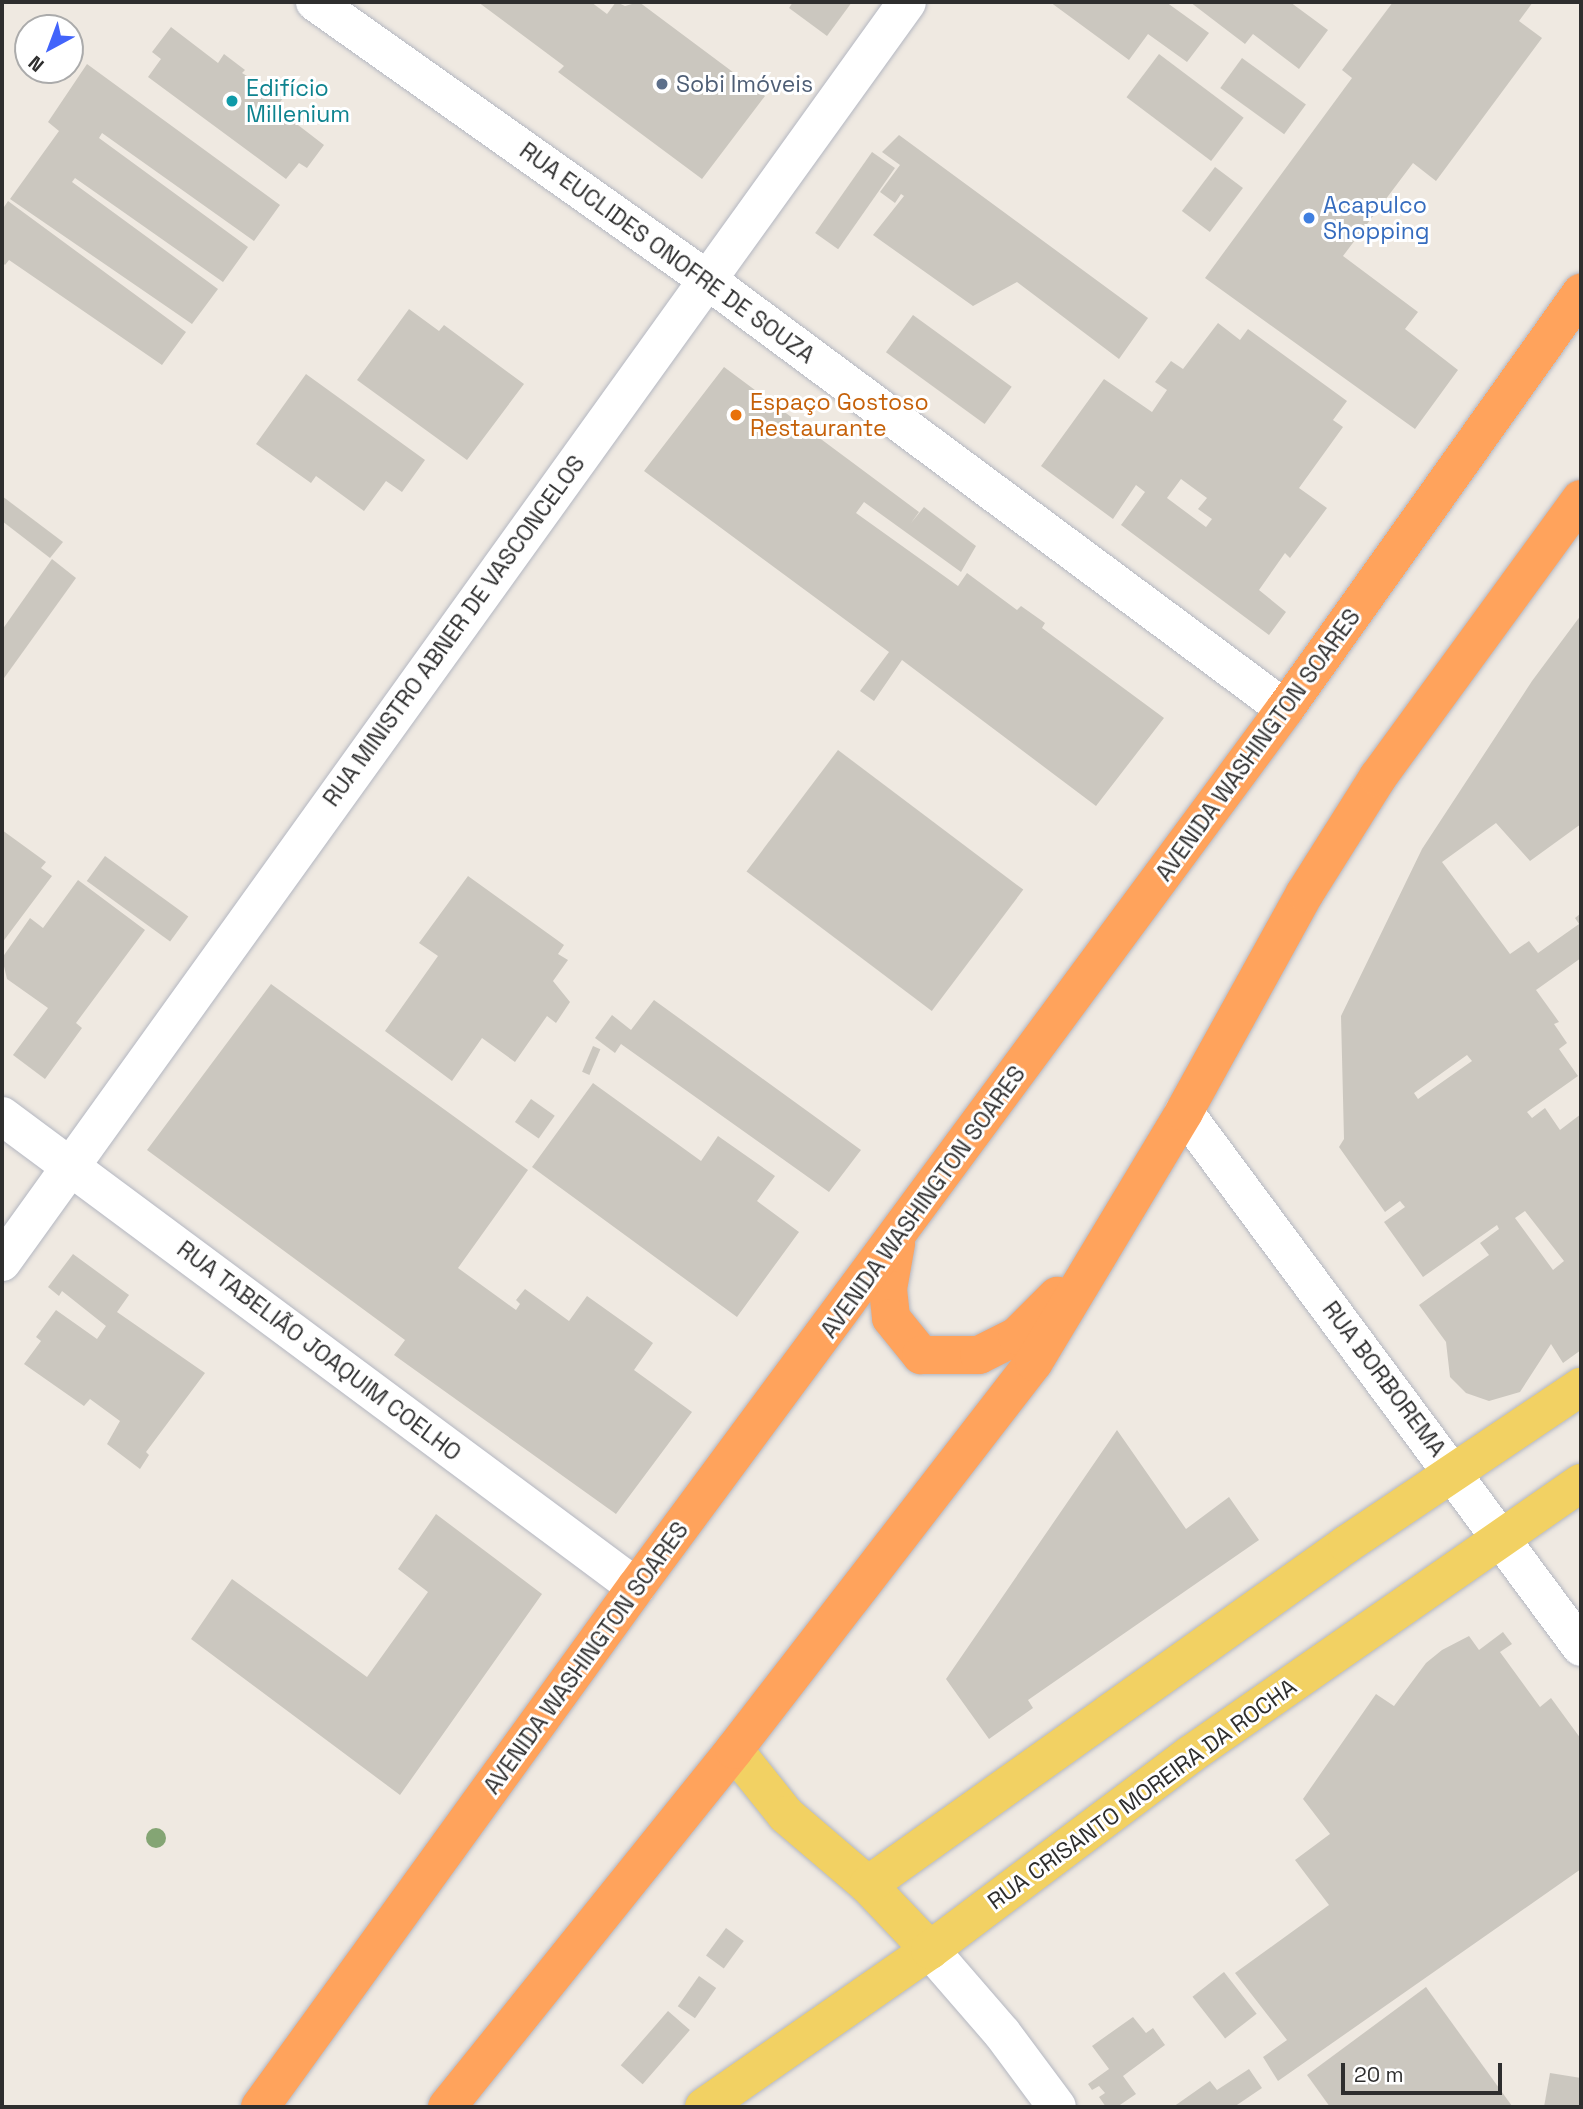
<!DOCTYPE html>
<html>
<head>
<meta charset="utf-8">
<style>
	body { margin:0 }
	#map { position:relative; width:1583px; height:2109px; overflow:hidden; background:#efe9e1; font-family:"Space Grotesk",sans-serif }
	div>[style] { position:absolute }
	.building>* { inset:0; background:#cbc7bf; transform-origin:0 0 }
	.roads { filter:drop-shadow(0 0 2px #b4b7c1) drop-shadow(0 0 2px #b4b7c1) }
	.minor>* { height:38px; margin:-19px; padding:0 19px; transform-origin:19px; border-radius:19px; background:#fff }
	.major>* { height:38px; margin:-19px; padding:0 19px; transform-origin:19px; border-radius:19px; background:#f2d163 }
	.highway>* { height:38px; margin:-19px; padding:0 19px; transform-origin:19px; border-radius:19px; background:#ffa35c }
	.trees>* { width:20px; height:20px; margin:-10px; border-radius:50%; background:#84a574 }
	.dots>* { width:19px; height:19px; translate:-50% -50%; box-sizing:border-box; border:4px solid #fff; border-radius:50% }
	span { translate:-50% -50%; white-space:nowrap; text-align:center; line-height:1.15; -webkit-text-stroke:6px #fff; paint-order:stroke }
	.service-label { font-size:23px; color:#4e5e75 }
	.left { translate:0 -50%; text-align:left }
	.culture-label { font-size:23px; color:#0d838f }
	.shop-label { font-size:23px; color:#366cbe }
	.street-label { font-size:23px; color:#2e2e2e }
	.food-label { font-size:23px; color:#c56008 }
	.frame { position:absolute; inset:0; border:4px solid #2e2e2e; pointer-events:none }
	.north { position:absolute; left:14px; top:14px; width:70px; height:70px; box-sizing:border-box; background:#fff; border:2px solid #ababab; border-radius:50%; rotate:221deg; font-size:19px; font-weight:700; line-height:28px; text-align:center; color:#2e2e2e }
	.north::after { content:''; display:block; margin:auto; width:24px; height:32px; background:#4264fb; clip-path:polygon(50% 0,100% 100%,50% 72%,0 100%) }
	.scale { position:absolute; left:1341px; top:2063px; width:161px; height:32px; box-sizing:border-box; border:4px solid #2e2e2e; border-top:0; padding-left:9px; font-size:21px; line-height:24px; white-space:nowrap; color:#2e2e2e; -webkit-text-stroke:5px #fff; paint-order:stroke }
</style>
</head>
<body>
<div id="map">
	<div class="building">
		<div style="clip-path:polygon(478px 2px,591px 2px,607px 14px,616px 2px,625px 6px,639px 2px,765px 96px,702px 179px,558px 72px,564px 66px)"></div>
		<div style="clip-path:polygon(793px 2px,852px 2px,827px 36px,789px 8px)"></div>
		<div style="clip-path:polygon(1050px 2px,1166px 2px,1209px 33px,1187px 62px,1148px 34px,1129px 60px)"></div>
		<div style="clip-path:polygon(1190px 2px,1290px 2px,1328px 30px,1299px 69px,1253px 34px,1245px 44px)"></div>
		<div style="clip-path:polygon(1393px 2px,1533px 2px,1519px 21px,1542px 38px,1436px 181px,1413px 163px,1343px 256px,1418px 312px,1405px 329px,1458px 370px,1415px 429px,1205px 278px,1352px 78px,1342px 70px)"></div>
		<div style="clip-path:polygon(171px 27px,218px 63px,224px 54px,245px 70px,242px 73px,283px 98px,276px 108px,324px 145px,307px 168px,299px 163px,286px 179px,148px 77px,161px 59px,152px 52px)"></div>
		<div style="left:1159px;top:54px;width:106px;height:54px;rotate:37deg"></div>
		<div style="left:1242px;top:58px;width:79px;height:37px;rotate:36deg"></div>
		<div style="clip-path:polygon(87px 64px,280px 205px,254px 241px,102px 133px,99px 138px,248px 247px,223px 282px,75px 178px,72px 182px,218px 289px,192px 324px,10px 199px,59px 131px,48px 122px)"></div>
		<div style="clip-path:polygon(899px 135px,1148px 318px,1119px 359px,1017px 282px,973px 306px,873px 235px,904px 196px,901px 194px,895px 203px,880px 192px,900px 165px,882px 152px)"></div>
		<div style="left:872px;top:152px;width:28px;height:99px;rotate:35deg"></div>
		<div style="left:1215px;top:167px;width:35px;height:55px;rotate:37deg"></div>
		<div style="clip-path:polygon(8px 201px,186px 332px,162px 365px,9px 260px,5px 265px,2px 262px,2px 210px)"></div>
		<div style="clip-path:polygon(409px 309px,439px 331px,444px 325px,524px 384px,467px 460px,357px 380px)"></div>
		<div style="left:913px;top:315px;width:122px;height:46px;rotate:36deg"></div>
		<div style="clip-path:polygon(evenodd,1218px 323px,1240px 340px,1248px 329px,1347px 401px,1333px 420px,1343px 427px,1299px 488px,1327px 508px,1290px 558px,1285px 553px,1259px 590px,1286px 612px,1269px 635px,1121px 525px,1145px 492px,1136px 485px,1113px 519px,1041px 466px,1104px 379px,1152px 412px,1167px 390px,1155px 382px,1171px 361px,1183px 369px,1218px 323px,1181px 479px,1207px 498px,1198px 509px,1212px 519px,1206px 527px,1167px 498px,1181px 479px)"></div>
		<div style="clip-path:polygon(724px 367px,919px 512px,911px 523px,924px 507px,976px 546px,961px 572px,864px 502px,856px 513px,958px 586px,967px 573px,1017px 610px,1021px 606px,1045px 623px,1042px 628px,1164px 718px,1096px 806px,902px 660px,874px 701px,860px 691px,889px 652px,644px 471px)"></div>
		<div style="clip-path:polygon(306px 374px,425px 460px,402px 492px,386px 481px,364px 511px,316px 476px,311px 483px,256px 444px)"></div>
		<div style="clip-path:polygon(2px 496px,63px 542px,50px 558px,2px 521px)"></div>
		<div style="clip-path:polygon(52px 559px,76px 578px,2px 681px,2px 630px)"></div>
		<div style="clip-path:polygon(evenodd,1581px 615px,1581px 824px,1530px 861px,1496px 823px,1442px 862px,1510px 954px,1529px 941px,1538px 953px,1579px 924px,1575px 918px,1581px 913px,1581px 958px,1536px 990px,1559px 1022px,1554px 1024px,1567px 1043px,1559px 1049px,1578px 1076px,1527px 1112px,1532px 1118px,1545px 1108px,1560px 1130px,1581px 1114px,1581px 1350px,1563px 1363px,1551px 1344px,1520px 1392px,1489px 1401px,1466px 1393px,1450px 1377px,1446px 1342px,1419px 1305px,1489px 1255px,1480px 1243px,1499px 1229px,1497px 1225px,1423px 1277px,1384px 1222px,1405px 1207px,1400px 1201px,1385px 1212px,1339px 1147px,1344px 1139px,1341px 1016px,1422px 849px,1532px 681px,1581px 615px,1467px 1055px,1472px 1061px,1418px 1099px,1414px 1093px,1467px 1055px,1581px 615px,1525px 1211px,1564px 1261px,1553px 1270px,1515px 1218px,1525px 1211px)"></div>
		<div style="left:838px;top:750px;width:232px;height:152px;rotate:37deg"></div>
		<div style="clip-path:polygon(2px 830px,46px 862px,41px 868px,52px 876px,2px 943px)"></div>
		<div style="left:105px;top:856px;width:103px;height:31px;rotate:36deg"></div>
		<div style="clip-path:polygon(468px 876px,564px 945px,558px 954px,568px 960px,553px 981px,570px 1002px,556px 1023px,547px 1016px,515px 1062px,482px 1038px,452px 1081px,385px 1031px,438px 956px,419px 943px)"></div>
		<div style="clip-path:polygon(78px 880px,145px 930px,76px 1023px,82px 1028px,45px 1079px,13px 1055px,48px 1008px,7px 979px,2px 958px,30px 918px,43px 928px)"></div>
		<div style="clip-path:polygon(271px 984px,528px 1170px,458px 1268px,516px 1310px,520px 1304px,516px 1300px,525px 1289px,569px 1321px,587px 1296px,653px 1343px,634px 1370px,692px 1412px,616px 1514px,394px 1355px,405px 1340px,147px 1150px)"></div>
		<div style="clip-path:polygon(654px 1000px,861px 1150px,829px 1192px,621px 1044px,615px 1053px,595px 1038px,612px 1015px,631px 1030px)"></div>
		<div style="left:593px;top:1046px;width:8px;height:28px;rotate:23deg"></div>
		<div style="clip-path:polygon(593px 1083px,701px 1161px,718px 1136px,775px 1176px,757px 1201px,799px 1232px,737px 1317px,532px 1167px)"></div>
		<div style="left:531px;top:1099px;width:29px;height:28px;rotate:35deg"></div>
		<div style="clip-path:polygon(73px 1254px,129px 1295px,117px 1312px,205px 1373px,146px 1452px,149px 1455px,140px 1469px,107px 1444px,120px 1421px,90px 1399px,84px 1406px,24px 1364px,41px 1341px,36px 1337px,56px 1310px,97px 1339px,106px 1326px,62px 1291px,59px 1296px,48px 1287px)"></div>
		<div style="clip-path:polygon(1117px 1430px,1186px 1529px,1229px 1497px,1259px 1540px,1028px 1700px,1033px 1708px,989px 1739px,946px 1679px)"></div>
		<div style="clip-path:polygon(436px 1514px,542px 1594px,400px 1795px,191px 1639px,232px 1579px,367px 1677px,428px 1592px,398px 1569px)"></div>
		<div style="clip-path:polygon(1503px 1632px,1512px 1644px,1500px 1652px,1540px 1707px,1551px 1698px,1581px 1739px,1581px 1869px,1278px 2081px,1263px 2057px,1287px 2040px,1235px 1973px,1329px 1905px,1295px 1860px,1330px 1834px,1303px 1799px,1376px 1694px,1394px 1706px,1426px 1663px,1442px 1650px,1469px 1636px,1479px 1650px)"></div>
		<div style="left:726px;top:1928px;width:22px;height:34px;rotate:36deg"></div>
		<div style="left:1224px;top:1972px;width:53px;height:40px;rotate:52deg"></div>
		<div style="left:699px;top:1976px;width:21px;height:37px;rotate:35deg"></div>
		<div style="clip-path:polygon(1426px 1987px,1512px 2106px,1330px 2107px,1307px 2075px)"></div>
		<div style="left:668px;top:2011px;width:29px;height:72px;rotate:41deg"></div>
		<div style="clip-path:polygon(1133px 2017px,1146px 2033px,1153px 2028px,1165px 2045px,1123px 2076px,1136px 2094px,1117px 2107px,1106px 2107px,1099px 2097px,1105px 2093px,1099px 2086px,1092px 2090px,1088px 2084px,1109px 2069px,1092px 2046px)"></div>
		<div style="clip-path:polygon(1249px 2069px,1262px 2088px,1234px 2107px,1173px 2107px,1210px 2081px,1217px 2090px)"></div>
		<div style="clip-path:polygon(1550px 2073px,1581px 2078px,1581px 2107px,1544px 2107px)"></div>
	</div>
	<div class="roads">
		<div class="minor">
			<div style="left:315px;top:2px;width:479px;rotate:35.3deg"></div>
			<div style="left:706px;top:279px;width:721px;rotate:36.6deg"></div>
			<div style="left:1184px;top:1112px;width:666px;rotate:53.42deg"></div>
			<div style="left:2px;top:1116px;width:790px;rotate:36.61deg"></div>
			<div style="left:2px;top:1262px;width:1551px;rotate:-54.31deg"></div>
			<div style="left:930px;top:1950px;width:110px;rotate:49.1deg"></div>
			<div style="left:1002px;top:2033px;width:92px;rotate:53.4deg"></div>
		</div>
		<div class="major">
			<div style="left:734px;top:1750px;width:83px;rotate:51.3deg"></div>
			<div style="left:786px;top:1815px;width:108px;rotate:40.5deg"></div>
			<div style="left:868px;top:1885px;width:90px;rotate:46.4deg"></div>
			<div style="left:868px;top:1885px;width:588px;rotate:-35.45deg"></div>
			<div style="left:1347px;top:1544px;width:282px;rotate:-33.9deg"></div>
			<div style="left:704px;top:2107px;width:275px;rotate:-34.8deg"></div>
			<div style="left:930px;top:1950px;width:326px;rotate:-36.9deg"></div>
			<div style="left:1191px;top:1754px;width:475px;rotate:-34.8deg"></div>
		</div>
		<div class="highway">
			<div style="left:896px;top:1244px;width:46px;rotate:100.1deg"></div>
			<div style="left:888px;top:1289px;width:29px;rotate:84deg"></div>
			<div style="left:891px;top:1318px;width:48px;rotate:51deg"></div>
			<div style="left:921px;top:1355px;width:58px"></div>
			<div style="left:979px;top:1355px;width:42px;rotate:-26.6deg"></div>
			<div style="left:1017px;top:1336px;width:57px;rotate:-45deg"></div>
			<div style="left:260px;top:2107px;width:642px;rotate:-54.13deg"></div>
			<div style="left:636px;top:1587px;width:1092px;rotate:-53.53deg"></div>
			<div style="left:1285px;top:709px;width:511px;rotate:-54.57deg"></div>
			<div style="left:447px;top:2107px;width:458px;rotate:-51.2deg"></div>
			<div style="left:734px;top:1750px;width:490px;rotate:-52.3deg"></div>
			<div style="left:1034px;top:1362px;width:292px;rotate:-59deg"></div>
			<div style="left:1184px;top:1112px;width:250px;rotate:-61.1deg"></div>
			<div style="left:1305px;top:893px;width:137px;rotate:-57.8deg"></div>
			<div style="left:1378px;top:777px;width:344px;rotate:-53.9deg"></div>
		</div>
	</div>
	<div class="trees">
		<div style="left:156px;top:1838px"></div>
	</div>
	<div class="dots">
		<div style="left:662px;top:84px;background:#5c6f8a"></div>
		<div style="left:232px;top:101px;background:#0f9aa8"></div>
		<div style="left:1309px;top:218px;background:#3f7fe0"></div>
		<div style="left:736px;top:415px;background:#e8710a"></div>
	</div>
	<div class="service-label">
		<span class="left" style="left:676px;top:84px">Sobi Imóveis</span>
	</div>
	<div class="culture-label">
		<span class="left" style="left:246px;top:101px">Edifício<br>Millenium</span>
	</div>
	<div class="shop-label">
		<span class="left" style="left:1323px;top:218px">Acapulco<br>Shopping</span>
	</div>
	<div class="street-label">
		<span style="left:667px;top:253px;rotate:36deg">RUA EUCLIDES ONOFRE DE SOUZA</span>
		<span style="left:454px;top:631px;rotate:-54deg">RUA MINISTRO ABNER DE VASCONCELOS</span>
		<span style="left:1258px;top:745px;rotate:-54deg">AVENIDA WASHINGTON SOARES</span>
		<span style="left:923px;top:1202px;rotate:-54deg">AVENIDA WASHINGTON SOARES</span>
		<span style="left:319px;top:1351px;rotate:37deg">RUA TABELIÃO JOAQUIM COELHO</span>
		<span style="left:1384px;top:1379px;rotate:53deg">RUA BORBOREMA</span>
		<span style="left:586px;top:1658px;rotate:-54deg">AVENIDA WASHINGTON SOARES</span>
		<span style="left:1142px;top:1794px;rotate:-36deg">RUA CRISANTO MOREIRA DA ROCHA</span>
	</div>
	<div class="food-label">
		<span class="left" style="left:750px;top:415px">Espaço Gostoso<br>Restaurante</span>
	</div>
	<div class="frame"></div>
	<div class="north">N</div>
	<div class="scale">20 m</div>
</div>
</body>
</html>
